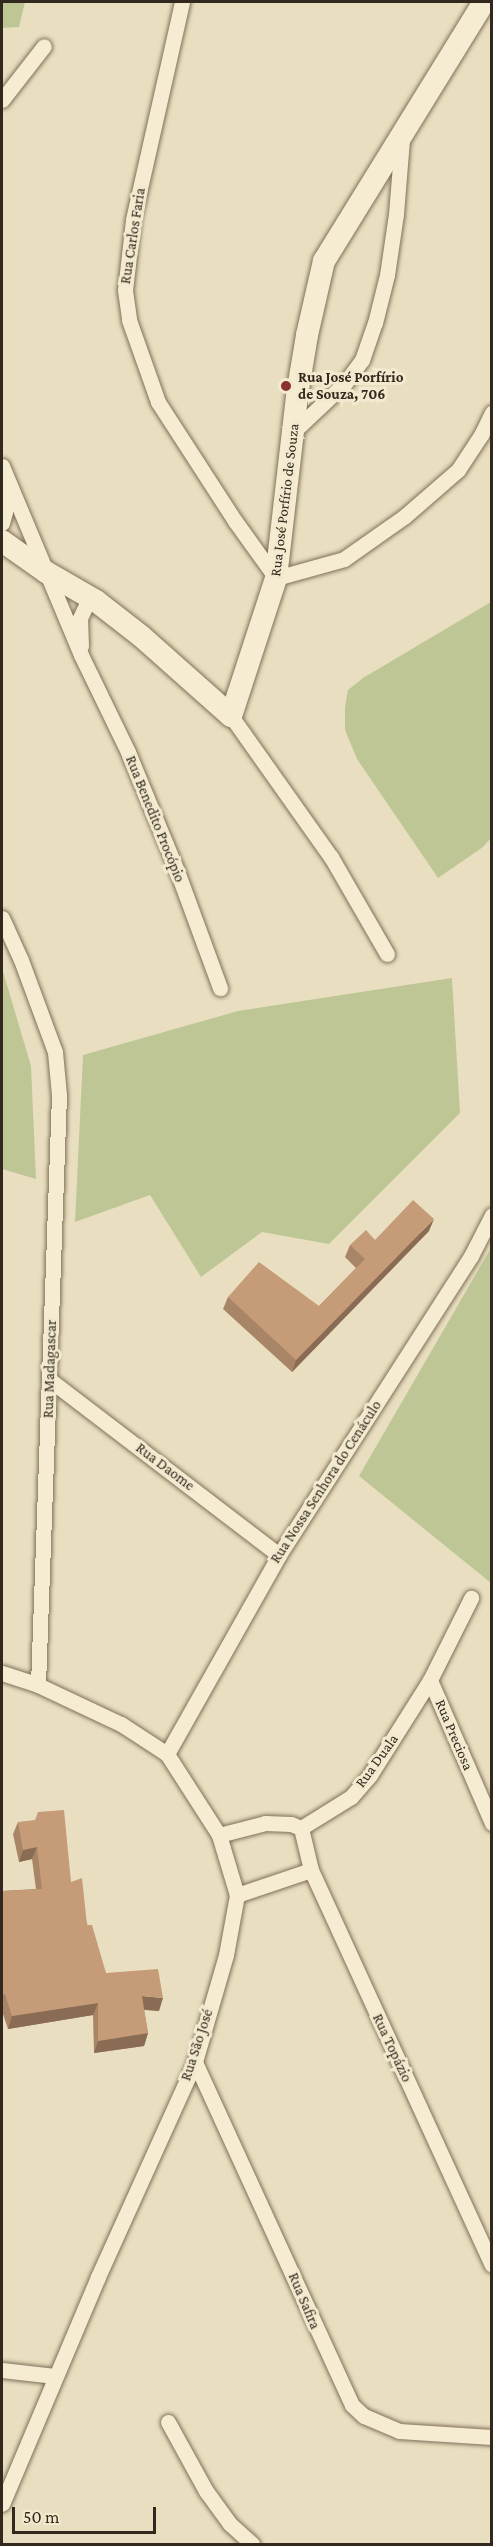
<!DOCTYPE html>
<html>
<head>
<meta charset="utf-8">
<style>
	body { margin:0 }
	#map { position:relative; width:493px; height:2546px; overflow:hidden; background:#e9dfc0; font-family:"Crimson Pro",serif }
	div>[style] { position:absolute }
	.green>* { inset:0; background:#bec695 }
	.roads { filter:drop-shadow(0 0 2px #817059) drop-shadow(0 0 2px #817059) }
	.minor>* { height:15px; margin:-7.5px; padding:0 7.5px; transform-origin:7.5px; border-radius:7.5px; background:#f5ecd2 }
	.secondary>* { height:22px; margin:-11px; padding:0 11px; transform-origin:11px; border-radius:11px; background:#f5ecd2 }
	.wall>* { inset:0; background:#a98567 }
	.shaded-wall>* { inset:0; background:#8a6c54 }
	.building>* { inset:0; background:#c59b78 }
	.dots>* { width:16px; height:16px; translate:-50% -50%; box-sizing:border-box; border:3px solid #f2e9cf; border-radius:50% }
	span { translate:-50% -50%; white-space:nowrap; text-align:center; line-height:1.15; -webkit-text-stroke:6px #f2e9cf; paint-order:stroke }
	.street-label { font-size:15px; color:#32281d }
	.poi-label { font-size:15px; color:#32281d; font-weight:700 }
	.left { translate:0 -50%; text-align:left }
	.frame { position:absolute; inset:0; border:3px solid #32281d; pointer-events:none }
	.scale { position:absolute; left:12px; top:2507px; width:144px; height:27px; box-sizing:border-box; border:3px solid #32281d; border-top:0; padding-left:8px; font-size:18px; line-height:21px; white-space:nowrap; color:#32281d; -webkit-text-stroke:4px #f2e9cf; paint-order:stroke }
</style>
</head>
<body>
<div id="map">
	<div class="green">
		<div style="clip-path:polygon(2px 2px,25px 2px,19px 27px,2px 28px)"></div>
		<div style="clip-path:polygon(491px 602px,491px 838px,483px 847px,438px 878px,357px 759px,345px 730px,345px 707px,348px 690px,363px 678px)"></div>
		<div style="clip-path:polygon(2px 968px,31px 1066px,36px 1179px,2px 1169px)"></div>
		<div style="clip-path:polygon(452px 978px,460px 1113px,329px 1244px,262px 1232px,201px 1277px,150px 1195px,75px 1222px,83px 1055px,238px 1011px)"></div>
		<div style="clip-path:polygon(491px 1248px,491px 1583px,359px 1476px)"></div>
	</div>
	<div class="roads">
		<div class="minor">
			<div style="left:182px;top:2px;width:223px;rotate:102.7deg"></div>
			<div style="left:133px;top:220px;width:70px;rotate:96.5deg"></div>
			<div style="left:125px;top:290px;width:30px;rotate:82deg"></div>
			<div style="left:129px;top:320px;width:87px;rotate:70.5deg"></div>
			<div style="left:158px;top:402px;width:142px;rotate:57.1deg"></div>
			<div style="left:235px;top:521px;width:70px;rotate:54.3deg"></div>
			<div style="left:276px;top:578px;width:71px;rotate:-15.6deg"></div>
			<div style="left:344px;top:559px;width:75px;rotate:-35.2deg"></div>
			<div style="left:405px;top:516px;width:70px;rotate:-41deg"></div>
			<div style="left:458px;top:470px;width:42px;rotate:-56.7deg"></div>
			<div style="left:481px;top:435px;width:25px;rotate:-64deg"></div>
			<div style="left:2px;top:100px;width:68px;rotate:-52.1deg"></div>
			<div style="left:294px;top:431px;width:70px;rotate:-43.3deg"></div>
			<div style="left:345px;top:383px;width:29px;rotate:-54deg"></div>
			<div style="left:362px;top:360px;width:39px;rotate:-71deg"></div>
			<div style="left:375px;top:323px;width:49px;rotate:-76deg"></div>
			<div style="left:387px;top:275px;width:62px;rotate:-81.6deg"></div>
			<div style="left:396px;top:214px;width:74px;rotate:-85.4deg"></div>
			<div style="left:2px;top:466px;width:205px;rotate:67.3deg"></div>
			<div style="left:81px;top:655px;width:108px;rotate:64.1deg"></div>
			<div style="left:128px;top:752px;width:129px;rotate:67.6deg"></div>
			<div style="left:177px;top:871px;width:125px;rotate:69.8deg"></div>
			<div style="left:2px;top:523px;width:11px;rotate:-75deg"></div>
			<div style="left:5px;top:512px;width:27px;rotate:-86deg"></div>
			<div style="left:81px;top:646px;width:28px;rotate:-92deg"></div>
			<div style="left:80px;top:618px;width:23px;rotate:-65deg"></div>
			<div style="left:231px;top:716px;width:173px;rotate:54.7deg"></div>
			<div style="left:331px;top:857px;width:112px;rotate:60deg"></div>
			<div style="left:2px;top:918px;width:46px;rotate:65.7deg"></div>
			<div style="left:21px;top:960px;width:98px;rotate:69.7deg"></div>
			<div style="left:55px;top:1052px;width:43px;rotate:84.7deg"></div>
			<div style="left:59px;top:1095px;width:590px;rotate:92.04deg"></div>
			<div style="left:50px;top:1380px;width:288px;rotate:37.4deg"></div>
			<div style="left:2px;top:1673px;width:38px;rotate:18deg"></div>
			<div style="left:38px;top:1685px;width:92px;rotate:25.2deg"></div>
			<div style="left:121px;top:1724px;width:55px;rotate:33.1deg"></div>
			<div style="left:167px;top:1754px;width:96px;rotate:57.3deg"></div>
			<div style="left:219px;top:1835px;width:63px;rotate:73.3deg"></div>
			<div style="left:237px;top:1895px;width:61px;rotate:100.4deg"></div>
			<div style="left:226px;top:1955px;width:111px;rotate:106.2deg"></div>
			<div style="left:195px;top:2062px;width:236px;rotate:114.3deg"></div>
			<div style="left:98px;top:2277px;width:246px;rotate:112.9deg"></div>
			<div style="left:430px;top:1680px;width:156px;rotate:66.6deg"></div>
			<div style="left:167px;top:1754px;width:228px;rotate:-60.6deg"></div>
			<div style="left:279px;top:1555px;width:355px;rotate:-57.3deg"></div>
			<div style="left:471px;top:1256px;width:46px;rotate:-62.9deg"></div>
			<div style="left:301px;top:1828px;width:43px;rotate:76.6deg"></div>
			<div style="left:311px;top:1870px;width:434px;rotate:65.4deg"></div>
			<div style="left:301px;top:1828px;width:59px;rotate:-31.8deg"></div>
			<div style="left:351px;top:1797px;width:29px;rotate:-49deg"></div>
			<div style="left:370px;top:1775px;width:112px;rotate:-57.7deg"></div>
			<div style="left:430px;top:1680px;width:92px;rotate:-63.4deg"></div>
			<div style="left:219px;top:1835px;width:48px;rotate:-14.6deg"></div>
			<div style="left:265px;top:1823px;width:26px;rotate:2deg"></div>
			<div style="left:291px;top:1824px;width:11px;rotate:22deg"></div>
			<div style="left:237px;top:1895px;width:78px;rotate:-18.7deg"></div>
			<div style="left:195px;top:2062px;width:377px;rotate:65.4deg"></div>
			<div style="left:352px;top:2405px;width:16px;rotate:43deg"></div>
			<div style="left:364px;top:2416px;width:38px;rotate:23deg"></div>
			<div style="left:399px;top:2431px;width:93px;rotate:3.7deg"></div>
			<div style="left:2px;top:2370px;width:53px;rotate:6.5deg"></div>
			<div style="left:168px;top:2422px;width:79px;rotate:61.2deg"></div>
			<div style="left:206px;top:2491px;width:41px;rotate:54deg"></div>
			<div style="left:230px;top:2524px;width:30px;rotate:42deg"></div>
		</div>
		<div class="secondary">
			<div style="left:2px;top:541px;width:54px;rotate:35.2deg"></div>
			<div style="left:46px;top:572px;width:58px;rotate:30.1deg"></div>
			<div style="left:96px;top:601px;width:57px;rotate:37.9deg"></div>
			<div style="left:141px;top:636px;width:120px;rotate:41.6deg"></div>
			<div style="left:231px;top:716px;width:145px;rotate:-71.9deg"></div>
			<div style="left:276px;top:578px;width:190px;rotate:-83.4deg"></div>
			<div style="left:298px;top:389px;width:55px;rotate:-80.5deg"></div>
			<div style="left:307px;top:335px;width:76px;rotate:-77.1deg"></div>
			<div style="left:324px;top:261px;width:304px;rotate:-58.3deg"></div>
		</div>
	</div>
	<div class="wall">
		<div style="clip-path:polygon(429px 1231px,292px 1372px,223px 1309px,228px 1297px,319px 1306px,356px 1268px,345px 1257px,350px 1245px)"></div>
		<div style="clip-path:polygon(18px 1822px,71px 1882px,106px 1973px,159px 2011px,144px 2010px,148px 2033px,144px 2046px,94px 2053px,93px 2015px,8px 2029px,2px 2011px,2px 1891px,36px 1889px,32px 1859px,19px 1862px,13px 1834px)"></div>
	</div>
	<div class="shaded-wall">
		<div style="clip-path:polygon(434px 1219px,429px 1231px,292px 1372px,296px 1360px)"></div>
		<div style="clip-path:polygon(37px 1847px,32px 1859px,19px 1862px,23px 1850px)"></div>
		<div style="clip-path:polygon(142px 1996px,163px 1998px,159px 2011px,138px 2009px)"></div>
		<div style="clip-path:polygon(98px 2003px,93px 2015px,8px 2029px,12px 2016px)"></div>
		<div style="clip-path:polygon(148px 2033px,144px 2046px,94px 2053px,98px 2041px)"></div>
	</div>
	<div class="building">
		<div style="clip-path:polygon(413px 1200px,434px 1219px,296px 1360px,228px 1297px,259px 1262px,319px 1306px,365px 1259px,350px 1245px,366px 1230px,375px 1240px)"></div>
		<div style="clip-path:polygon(64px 1810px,71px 1882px,82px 1878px,87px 1925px,92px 1925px,106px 1973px,158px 1969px,163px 1998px,142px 1996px,148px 2033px,98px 2041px,98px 2003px,12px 2016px,5px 1994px,2px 1995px,2px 1891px,42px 1889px,37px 1847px,23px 1850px,18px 1822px,35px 1820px,38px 1812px)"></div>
	</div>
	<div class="dots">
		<div style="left:286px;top:386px;background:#8b322e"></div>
	</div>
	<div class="street-label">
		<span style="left:133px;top:236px;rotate:-81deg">Rua Carlos Faria</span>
		<span style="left:285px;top:500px;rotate:-83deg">Rua José Porfírio de Souza</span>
		<span style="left:155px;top:819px;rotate:68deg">Rua Benedito Procópio</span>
		<span style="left:50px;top:1369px;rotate:-88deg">Rua Madagascar</span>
		<span style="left:165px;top:1467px;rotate:37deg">Rua Daome</span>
		<span style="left:326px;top:1482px;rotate:-57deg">Rua Nossa Senhora do Cenáculo</span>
		<span style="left:454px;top:1735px;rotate:67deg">Rua Preciosa</span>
		<span style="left:377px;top:1761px;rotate:-54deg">Rua Duala</span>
		<span style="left:197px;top:2045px;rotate:-72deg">Rua São José</span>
		<span style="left:392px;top:2048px;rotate:65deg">Rua Topázio</span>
		<span style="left:304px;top:2301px;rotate:67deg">Rua Safira</span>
	</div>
	<div class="poi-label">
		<span class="left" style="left:298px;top:386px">Rua José Porfírio<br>de Souza, 706</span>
	</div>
	<div class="frame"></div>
	<div class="scale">50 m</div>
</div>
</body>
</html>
